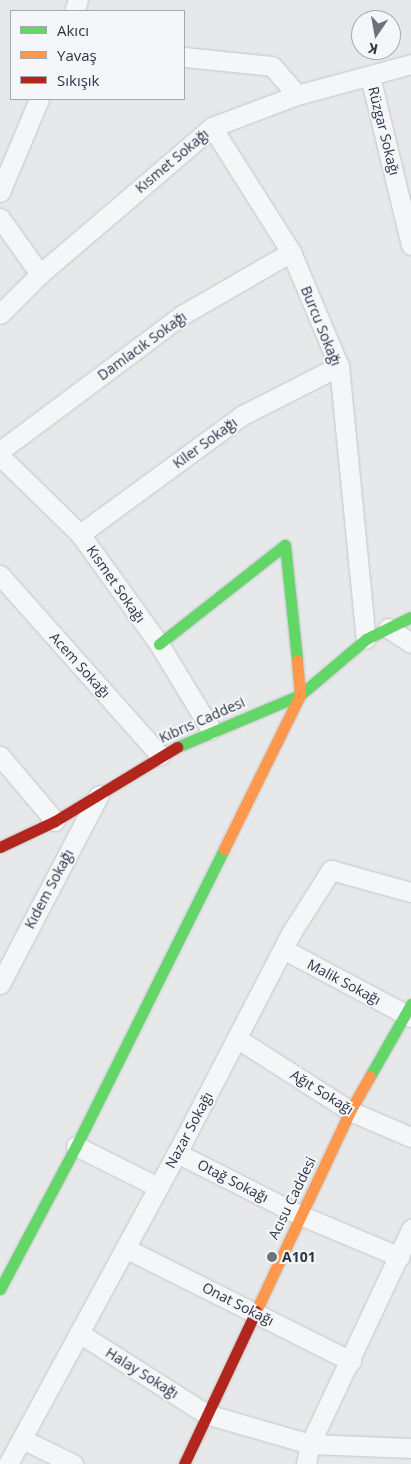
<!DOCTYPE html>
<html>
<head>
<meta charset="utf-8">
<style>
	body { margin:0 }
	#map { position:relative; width:411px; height:1464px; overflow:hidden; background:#e6e8ea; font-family:"Open Sans",sans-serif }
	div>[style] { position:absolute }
	.roads { filter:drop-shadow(0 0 1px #c4c6c8) drop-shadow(0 0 1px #c4c6c8) }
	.street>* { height:19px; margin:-9.5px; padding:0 9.5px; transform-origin:9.5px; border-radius:9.5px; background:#f5f6f7 }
	.fast>* { height:11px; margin:-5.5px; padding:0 5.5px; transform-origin:5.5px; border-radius:5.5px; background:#63d668 }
	.slow>* { height:11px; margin:-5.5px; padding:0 5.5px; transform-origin:5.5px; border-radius:5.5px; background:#ff974d }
	.jam>* { height:11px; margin:-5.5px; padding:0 5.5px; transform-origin:5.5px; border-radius:5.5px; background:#b3261e }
	.dots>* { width:14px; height:14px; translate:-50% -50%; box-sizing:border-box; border:2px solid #f4f6f9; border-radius:50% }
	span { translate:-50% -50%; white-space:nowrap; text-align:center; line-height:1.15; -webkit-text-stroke:4px #f4f6f9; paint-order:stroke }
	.street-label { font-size:14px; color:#2b3445 }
	.poi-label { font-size:14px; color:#2b3445; font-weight:700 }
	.left { translate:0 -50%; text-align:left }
	.legend { position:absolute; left:10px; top:10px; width:175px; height:90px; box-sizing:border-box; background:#f4f6f9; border:1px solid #a4a8b1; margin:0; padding:6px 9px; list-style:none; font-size:15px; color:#2b3445 }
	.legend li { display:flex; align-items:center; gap:10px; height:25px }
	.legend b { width:25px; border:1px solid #a4a8b1 }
	.north { position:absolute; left:351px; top:10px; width:50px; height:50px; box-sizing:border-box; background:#f4f6f9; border:1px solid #a4a8b1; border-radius:50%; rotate:192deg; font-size:14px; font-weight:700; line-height:20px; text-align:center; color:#2b3445 }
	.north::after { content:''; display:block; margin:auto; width:18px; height:22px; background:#6c737f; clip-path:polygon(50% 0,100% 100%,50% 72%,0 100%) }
</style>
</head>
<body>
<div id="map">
	<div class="roads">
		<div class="street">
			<div style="left:74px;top:11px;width:12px;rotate:-70deg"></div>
			<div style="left:184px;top:57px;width:88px;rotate:5.8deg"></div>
			<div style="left:272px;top:66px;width:38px;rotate:49deg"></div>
			<div style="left:370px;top:76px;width:174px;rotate:76.4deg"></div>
			<div style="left:212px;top:127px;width:148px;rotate:57.7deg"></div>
			<div style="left:291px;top:252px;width:124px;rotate:67.2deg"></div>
			<div style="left:339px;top:366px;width:274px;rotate:84.4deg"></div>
			<div style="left:0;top:192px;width:101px;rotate:-67.2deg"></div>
			<div style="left:0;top:218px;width:69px;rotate:54.5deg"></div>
			<div style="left:0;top:314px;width:57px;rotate:-45deg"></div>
			<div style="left:40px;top:274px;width:226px;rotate:-40.5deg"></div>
			<div style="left:212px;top:127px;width:91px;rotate:-20.6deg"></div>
			<div style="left:297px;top:95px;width:118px;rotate:-15.2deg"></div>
			<div style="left:0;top:451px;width:227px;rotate:-36.8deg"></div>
			<div style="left:182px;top:315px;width:126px;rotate:-30deg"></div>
			<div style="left:0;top:456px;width:112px;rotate:44.3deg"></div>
			<div style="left:80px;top:534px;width:135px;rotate:54.3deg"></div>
			<div style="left:159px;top:644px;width:100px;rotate:58.8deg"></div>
			<div style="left:80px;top:534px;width:200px;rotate:-36.2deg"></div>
			<div style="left:241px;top:416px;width:110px;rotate:-27deg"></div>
			<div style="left:0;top:575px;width:241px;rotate:48.4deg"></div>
			<div style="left:388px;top:628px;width:27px;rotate:33deg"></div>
			<div style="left:0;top:756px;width:85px;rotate:49.8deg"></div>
			<div style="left:283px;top:949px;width:145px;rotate:28deg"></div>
			<div style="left:0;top:984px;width:213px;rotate:-62.4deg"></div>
			<div style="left:238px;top:1039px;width:133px;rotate:32.7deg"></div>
			<div style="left:350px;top:1111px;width:66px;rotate:23.1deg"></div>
			<div style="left:76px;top:1146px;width:92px;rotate:26.6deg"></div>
			<div style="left:177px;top:1153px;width:138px;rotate:26.8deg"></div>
			<div style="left:300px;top:1215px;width:108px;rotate:22.8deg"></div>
			<div style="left:125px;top:1248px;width:253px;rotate:26.6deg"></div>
			<div style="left:79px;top:1333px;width:151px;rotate:32.5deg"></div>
			<div style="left:206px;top:1414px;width:108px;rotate:16.1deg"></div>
			<div style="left:310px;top:1444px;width:101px;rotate:2.3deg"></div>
			<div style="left:22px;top:1439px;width:57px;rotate:26.1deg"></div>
			<div style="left:8px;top:1464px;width:354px;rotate:-61.5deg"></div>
			<div style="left:177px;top:1153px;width:248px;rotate:-62.6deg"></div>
			<div style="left:291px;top:933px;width:75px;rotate:-57.6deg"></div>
			<div style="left:331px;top:870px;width:83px;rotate:15.4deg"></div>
			<div style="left:306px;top:1464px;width:20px;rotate:-79deg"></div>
			<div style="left:310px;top:1444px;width:238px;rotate:-64.8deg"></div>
		</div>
		<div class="fast">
			<div style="left:159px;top:644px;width:160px;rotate:-38.2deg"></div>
			<div style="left:285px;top:545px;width:116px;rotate:84deg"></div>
			<div style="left:177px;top:747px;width:134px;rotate:-22.9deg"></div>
			<div style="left:300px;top:695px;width:87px;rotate:-40.3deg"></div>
			<div style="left:366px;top:639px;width:50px;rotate:-26.1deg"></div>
			<div style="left:370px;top:1076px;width:83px;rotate:-60.3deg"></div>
			<div style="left:0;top:1289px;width:162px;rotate:-62deg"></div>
			<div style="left:76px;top:1146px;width:332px;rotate:-63.5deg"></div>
		</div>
		<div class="slow">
			<div style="left:224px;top:849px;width:172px;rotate:-63.7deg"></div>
			<div style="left:300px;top:695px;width:35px;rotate:-95deg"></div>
			<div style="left:256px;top:1311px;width:221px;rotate:-64.8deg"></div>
			<div style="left:350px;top:1111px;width:40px;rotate:-60.3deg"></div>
		</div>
		<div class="jam">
			<div style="left:0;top:847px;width:61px;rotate:-25.3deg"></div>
			<div style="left:55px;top:821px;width:143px;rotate:-31.2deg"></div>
			<div style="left:184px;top:1464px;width:169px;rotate:-64.8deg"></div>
		</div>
	</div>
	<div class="dots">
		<div style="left:272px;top:1257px;background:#6c737f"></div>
	</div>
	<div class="street-label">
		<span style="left:384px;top:131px;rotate:76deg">Rüzgar Sokağı</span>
		<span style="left:172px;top:161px;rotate:-40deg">Kısmet Sokağı</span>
		<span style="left:321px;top:326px;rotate:68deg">Burcu Sokağı</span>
		<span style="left:142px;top:346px;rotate:-36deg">Damlacık Sokağı</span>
		<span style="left:205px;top:443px;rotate:-36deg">Kiler Sokağı</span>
		<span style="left:116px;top:584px;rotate:55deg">Kısmet Sokağı</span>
		<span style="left:80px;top:665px;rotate:48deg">Acem Sokağı</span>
		<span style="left:202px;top:720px;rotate:-24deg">Kıbrıs Caddesi</span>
		<span style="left:49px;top:889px;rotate:-62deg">Kıdem Sokağı</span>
		<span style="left:344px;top:982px;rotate:28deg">Malik Sokağı</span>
		<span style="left:322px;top:1092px;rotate:32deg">Ağıt Sokağı</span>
		<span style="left:189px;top:1130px;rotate:-62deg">Nazar Sokağı</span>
		<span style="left:233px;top:1181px;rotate:27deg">Otağ Sokağı</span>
		<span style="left:292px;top:1198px;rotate:-64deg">Acısu Caddesi</span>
		<span style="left:238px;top:1304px;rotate:27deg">Onat Sokağı</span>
		<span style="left:142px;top:1373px;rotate:32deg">Halay Sokağı</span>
	</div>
	<div class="poi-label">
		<span class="left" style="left:282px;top:1257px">A101</span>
	</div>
	<ul class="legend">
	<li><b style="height:6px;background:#63d668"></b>Akıcı</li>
	<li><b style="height:6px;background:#ff974d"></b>Yavaş</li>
	<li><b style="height:6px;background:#b3261e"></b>Sıkışık</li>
	</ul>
	<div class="north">K</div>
</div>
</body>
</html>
